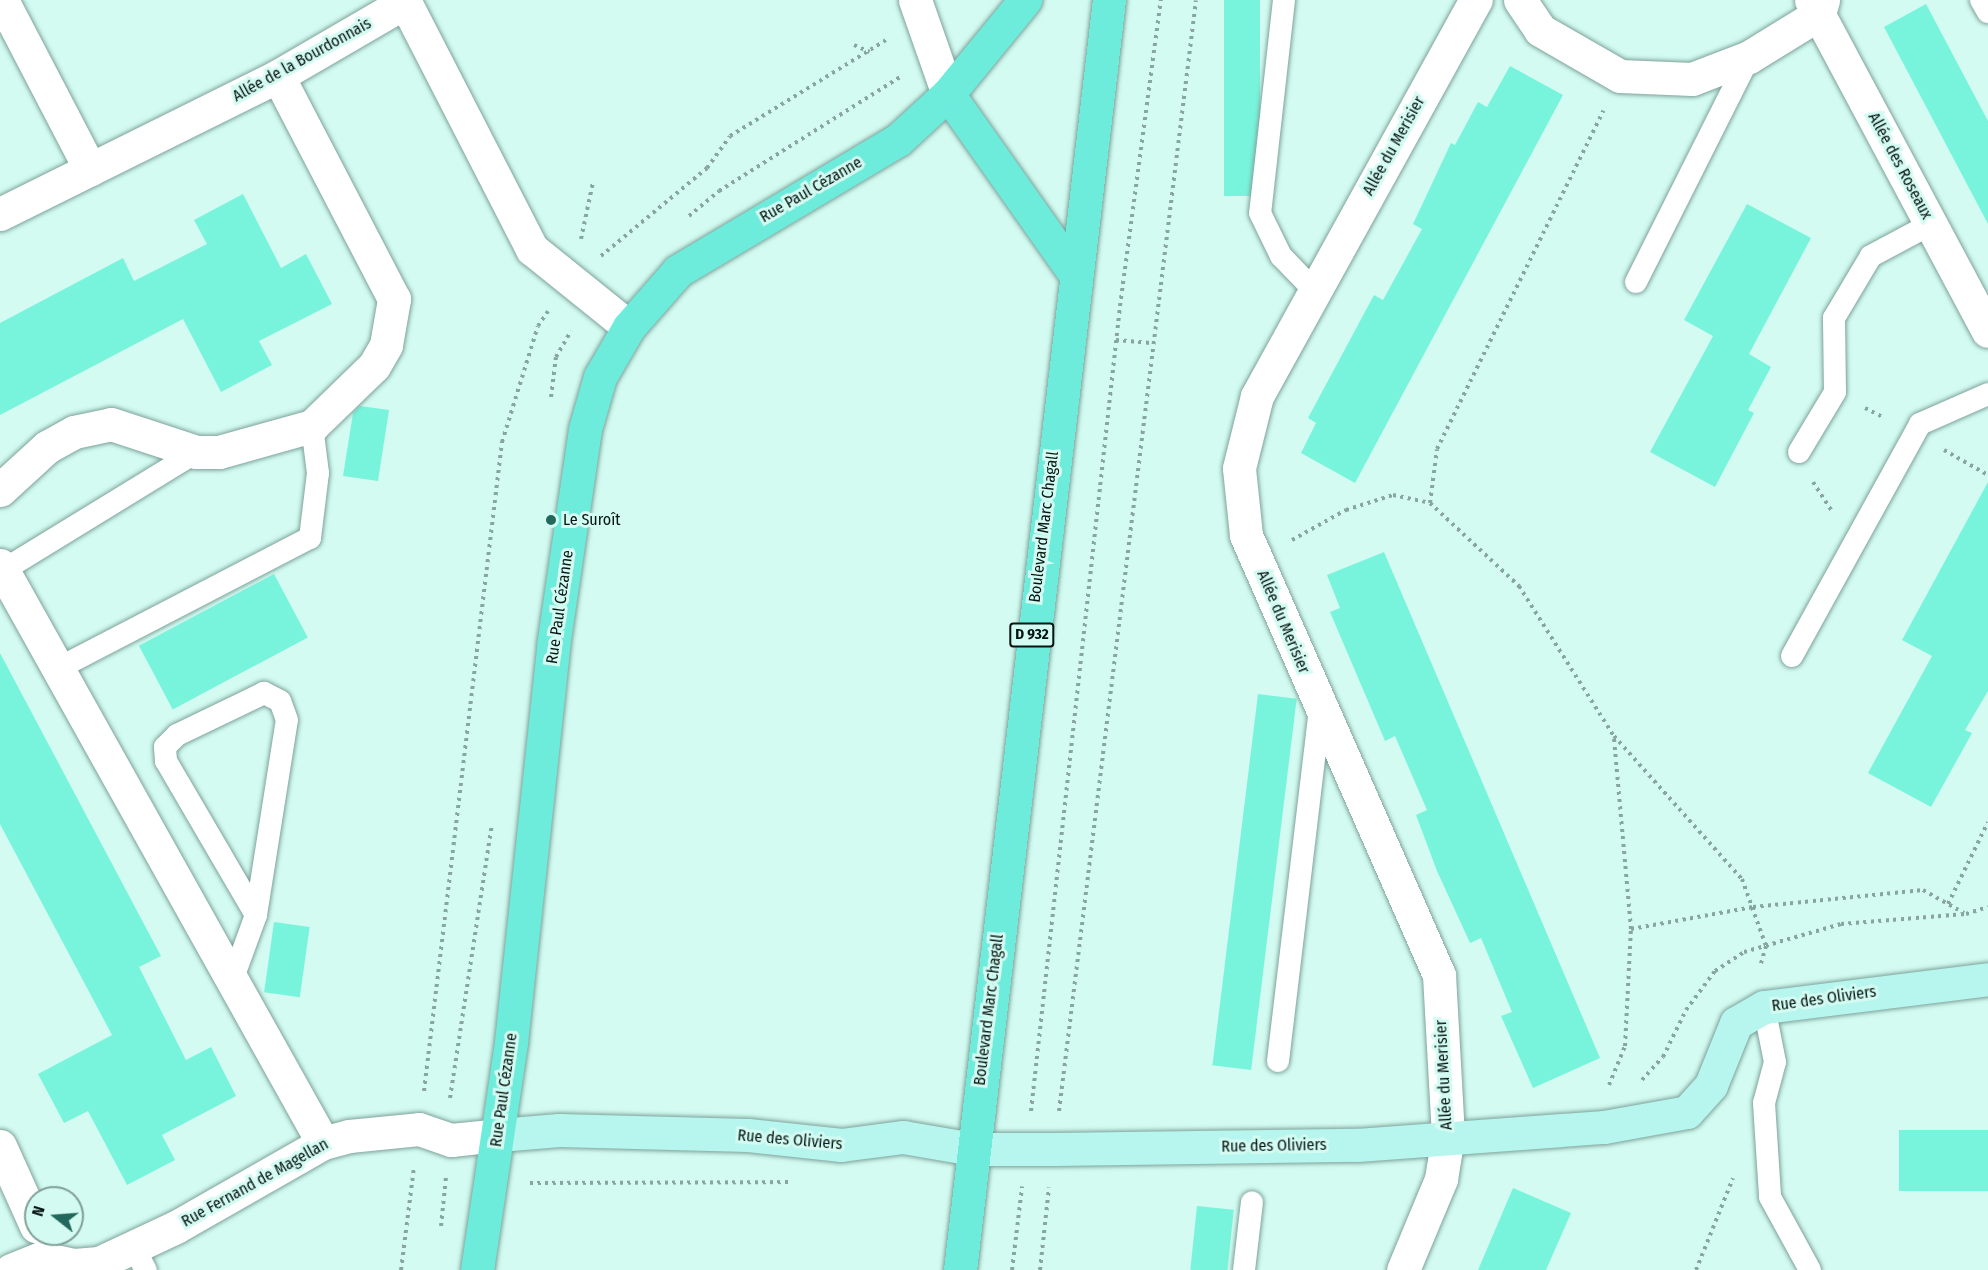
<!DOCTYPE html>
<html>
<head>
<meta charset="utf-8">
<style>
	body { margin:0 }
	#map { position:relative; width:1988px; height:1270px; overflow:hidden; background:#d3fbf1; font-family:"Fira Sans Condensed",sans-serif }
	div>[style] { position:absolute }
	.building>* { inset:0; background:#79f4dc; transform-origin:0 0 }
	.path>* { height:4px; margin-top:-2px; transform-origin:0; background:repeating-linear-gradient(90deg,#88a69f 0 3px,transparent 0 7.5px) }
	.roads { filter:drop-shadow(0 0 2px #7ea29a) drop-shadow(0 0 2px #7ea29a) }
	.lane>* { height:22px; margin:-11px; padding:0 11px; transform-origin:11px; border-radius:11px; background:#fff }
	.street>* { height:33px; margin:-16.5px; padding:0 16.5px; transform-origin:16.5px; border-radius:16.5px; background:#fff }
	.secondary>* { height:33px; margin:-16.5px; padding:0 16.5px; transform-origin:16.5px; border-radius:16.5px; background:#b6f6ee }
	.primary>* { height:33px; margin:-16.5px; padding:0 16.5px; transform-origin:16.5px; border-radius:16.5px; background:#6decdc }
	.dots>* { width:16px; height:16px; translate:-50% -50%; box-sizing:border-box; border:3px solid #d3fbf1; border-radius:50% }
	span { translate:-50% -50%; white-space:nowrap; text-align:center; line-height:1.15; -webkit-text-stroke:6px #d3fbf1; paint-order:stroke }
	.shield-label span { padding:2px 4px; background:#d3fbf1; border:2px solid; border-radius:4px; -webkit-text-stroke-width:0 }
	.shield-label { font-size:15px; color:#061411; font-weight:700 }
	.street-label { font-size:16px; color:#061411 }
	.poi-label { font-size:16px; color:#061411 }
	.left { translate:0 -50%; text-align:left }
	.north { position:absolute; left:24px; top:1186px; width:60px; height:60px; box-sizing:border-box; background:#d3fbf1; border:2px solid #819f97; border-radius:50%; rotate:287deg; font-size:16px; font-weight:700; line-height:24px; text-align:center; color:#061411 }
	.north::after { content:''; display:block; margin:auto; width:21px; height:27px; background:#22685c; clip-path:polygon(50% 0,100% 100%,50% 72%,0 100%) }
</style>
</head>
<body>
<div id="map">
	<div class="building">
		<div style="left:1224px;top:0;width:36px;height:196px"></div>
		<div style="clip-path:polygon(1926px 4px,1988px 121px,1988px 224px,1884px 27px)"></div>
		<div style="clip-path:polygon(1510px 66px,1563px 95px,1355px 483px,1301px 453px,1316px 423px,1308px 418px,1374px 295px,1383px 300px,1422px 229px,1413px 224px,1451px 143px,1455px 145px,1478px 102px,1487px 107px)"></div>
		<div style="clip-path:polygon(243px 194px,281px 268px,306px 254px,332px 304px,259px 341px,272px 365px,221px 392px,183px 319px,0 415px,0 323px,123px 258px,134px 281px,207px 244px,194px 220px)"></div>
		<div style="clip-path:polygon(1747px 204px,1811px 238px,1749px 354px,1771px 367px,1748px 410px,1754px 413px,1715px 487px,1650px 452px,1713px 336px,1684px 320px)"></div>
		<div style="clip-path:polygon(360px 406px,389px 410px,378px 481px,343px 476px,353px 413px)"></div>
		<div style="clip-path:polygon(1988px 482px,1988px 691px,1965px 730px,1972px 733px,1931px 807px,1868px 773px,1932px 656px,1902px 640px)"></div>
		<div style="clip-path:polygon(1384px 552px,1600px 1058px,1533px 1088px,1501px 1016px,1512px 1012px,1481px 938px,1470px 943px,1437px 871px,1416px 815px,1427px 810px,1395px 736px,1385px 741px,1330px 612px,1340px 608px,1327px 575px)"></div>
		<div style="left:274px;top:574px;width:72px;height:153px;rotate:62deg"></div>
		<div style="clip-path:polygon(0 653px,161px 956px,139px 967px,186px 1060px,211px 1047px,236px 1096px,162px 1135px,175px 1160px,127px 1185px,88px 1111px,64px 1123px,38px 1074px,112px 1035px,0 824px)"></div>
		<div style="left:1258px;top:694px;width:39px;height:374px;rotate:7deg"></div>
		<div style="left:274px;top:922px;width:36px;height:71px;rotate:8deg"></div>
		<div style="left:1988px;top:1130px;width:61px;height:89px;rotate:90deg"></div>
		<div style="clip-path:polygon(1513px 1188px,1571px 1213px,1546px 1270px,1478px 1270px)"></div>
		<div style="left:1197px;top:1206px;width:37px;height:64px;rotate:6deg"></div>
	</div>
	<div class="path">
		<div style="left:854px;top:45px;width:17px;rotate:24deg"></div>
		<div style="left:689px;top:216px;width:39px;rotate:-40deg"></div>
		<div style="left:719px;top:191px;width:214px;rotate:-32.2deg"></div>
		<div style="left:581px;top:239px;width:58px;rotate:-78.1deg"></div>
		<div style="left:601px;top:256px;width:138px;rotate:-39.7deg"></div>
		<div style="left:707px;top:168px;width:39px;rotate:-54deg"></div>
		<div style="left:730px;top:136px;width:183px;rotate:-31.6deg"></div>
		<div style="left:1116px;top:340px;width:35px;rotate:5deg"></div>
		<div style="left:551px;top:397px;width:40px;rotate:-82.9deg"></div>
		<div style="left:556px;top:357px;width:30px;rotate:-60deg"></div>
		<div style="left:1865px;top:408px;width:22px;rotate:27deg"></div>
		<div style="left:1944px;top:450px;width:51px;rotate:29.6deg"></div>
		<div style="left:1813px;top:482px;width:37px;rotate:57deg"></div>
		<div style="left:1430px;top:503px;width:54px;rotate:-82.6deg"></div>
		<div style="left:1437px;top:449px;width:377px;rotate:-63.8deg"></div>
		<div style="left:1292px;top:540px;width:62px;rotate:-29.1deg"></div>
		<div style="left:1346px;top:510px;width:49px;rotate:-17.7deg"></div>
		<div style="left:1393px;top:495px;width:38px;rotate:12deg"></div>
		<div style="left:1430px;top:503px;width:122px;rotate:43deg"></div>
		<div style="left:1519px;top:586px;width:178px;rotate:57.7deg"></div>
		<div style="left:1614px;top:736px;width:192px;rotate:48.2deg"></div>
		<div style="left:1742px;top:879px;width:71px;rotate:70.3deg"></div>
		<div style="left:1766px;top:946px;width:22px;rotate:106deg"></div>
		<div style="left:1948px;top:904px;width:91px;rotate:-64deg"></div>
		<div style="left:1631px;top:929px;width:124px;rotate:-10.2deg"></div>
		<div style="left:1753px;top:907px;width:171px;rotate:-5.7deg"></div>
		<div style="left:1923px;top:890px;width:47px;rotate:29.3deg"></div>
		<div style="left:1642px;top:1080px;width:31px;rotate:-48deg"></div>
		<div style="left:1663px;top:1057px;width:52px;rotate:-63.9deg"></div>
		<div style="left:1686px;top:1010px;width:49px;rotate:-53.4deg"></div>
		<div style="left:1715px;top:971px;width:35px;rotate:-33deg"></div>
		<div style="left:1744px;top:952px;width:101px;rotate:-16.1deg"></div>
		<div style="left:1841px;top:924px;width:125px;rotate:-4.6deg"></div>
		<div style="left:1966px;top:914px;width:23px;rotate:-18deg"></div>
		<div style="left:1609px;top:1085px;width:42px;rotate:-67.7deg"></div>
		<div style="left:1625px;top:1046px;width:117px;rotate:-87.1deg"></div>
		<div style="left:1631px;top:929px;width:193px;rotate:-95.1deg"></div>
		<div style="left:424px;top:1091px;width:654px;rotate:-83.15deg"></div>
		<div style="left:502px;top:442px;width:121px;rotate:-72.8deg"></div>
		<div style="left:538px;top:326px;width:18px;rotate:-56deg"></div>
		<div style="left:450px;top:1098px;width:277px;rotate:-81.3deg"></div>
		<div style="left:1031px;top:1111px;width:810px;rotate:-83.69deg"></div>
		<div style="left:1120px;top:306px;width:309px;rotate:-82.4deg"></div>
		<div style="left:1059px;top:1111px;width:1119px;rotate:-82.97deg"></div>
		<div style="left:530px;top:1183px;width:262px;rotate:-0.2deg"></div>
		<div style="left:441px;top:1226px;width:49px;rotate:-84.2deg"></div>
		<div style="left:401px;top:1270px;width:104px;rotate:-82.8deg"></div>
		<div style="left:1012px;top:1270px;width:84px;rotate:-83.1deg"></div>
		<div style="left:1040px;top:1270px;width:83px;rotate:-83.8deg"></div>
		<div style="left:1696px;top:1270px;width:99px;rotate:-68.1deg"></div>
	</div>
	<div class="roads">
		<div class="lane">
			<div style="left:1284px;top:0;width:214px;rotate:96.4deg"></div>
			<div style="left:1260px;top:213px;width:48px;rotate:64deg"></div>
			<div style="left:1281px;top:256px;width:46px;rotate:45.9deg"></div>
			<div style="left:1981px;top:0;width:14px;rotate:60deg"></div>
			<div style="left:1636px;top:282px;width:252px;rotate:-63.3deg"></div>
			<div style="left:1799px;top:452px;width:70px;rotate:-59deg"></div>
			<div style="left:1835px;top:392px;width:74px;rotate:-90.8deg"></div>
			<div style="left:1834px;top:318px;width:72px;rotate:-59.2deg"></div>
			<div style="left:1871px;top:256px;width:68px;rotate:-28.1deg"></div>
			<div style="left:2px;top:571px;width:228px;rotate:-31.5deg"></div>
			<div style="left:1792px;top:656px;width:265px;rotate:-61.1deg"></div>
			<div style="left:1920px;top:424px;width:74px;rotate:-23.8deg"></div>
			<div style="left:57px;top:669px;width:285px;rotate:-27.4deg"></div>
			<div style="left:310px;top:538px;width:65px;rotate:-83deg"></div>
			<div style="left:318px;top:473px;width:47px;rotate:-97.3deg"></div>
			<div style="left:233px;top:978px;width:67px;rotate:-69.9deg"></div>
			<div style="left:256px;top:915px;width:197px;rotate:-81deg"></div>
			<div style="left:287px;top:720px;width:20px;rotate:-110deg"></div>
			<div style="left:280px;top:701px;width:18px;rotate:-153deg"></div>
			<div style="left:264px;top:693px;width:97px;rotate:154.2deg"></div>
			<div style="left:177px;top:735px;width:17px;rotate:135deg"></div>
			<div style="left:165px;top:747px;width:14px;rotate:86deg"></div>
			<div style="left:166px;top:761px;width:178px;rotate:59.7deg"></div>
			<div style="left:1764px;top:1007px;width:56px;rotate:78.7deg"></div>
			<div style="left:1775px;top:1062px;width:42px;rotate:105deg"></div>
			<div style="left:1764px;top:1103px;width:94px;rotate:86.3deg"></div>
			<div style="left:1770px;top:1197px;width:83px;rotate:61.3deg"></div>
			<div style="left:1278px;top:1061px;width:353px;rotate:-83.2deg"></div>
			<div style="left:133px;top:1246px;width:27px;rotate:62deg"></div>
			<div style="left:1244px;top:1270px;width:68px;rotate:-83.3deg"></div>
		</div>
		<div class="street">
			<div style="left:2px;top:0;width:191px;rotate:62.5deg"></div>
			<div style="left:915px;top:0;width:100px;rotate:70.7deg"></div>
			<div style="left:1520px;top:0;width:36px;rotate:56deg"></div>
			<div style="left:1540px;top:30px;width:92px;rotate:29.9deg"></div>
			<div style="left:1620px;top:76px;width:72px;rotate:2.4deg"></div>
			<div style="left:1692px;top:79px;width:61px;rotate:-21.1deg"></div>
			<div style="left:1749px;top:57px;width:82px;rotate:-31.6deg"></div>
			<div style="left:1819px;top:14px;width:15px;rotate:-74deg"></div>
			<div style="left:1811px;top:0;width:375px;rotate:61.9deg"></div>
			<div style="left:0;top:214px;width:310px;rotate:-26.4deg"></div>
			<div style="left:278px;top:76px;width:147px;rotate:-30.2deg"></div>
			<div style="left:405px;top:2px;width:278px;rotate:62.8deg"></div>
			<div style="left:532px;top:249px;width:124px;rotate:38.8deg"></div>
			<div style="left:0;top:490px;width:64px;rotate:-42.5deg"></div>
			<div style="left:47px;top:447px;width:31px;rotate:-29deg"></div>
			<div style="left:74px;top:432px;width:38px;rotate:-12deg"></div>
			<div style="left:111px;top:424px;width:89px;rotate:18.2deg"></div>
			<div style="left:196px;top:452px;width:23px"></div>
			<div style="left:219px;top:452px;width:97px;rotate:-15.6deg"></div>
			<div style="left:312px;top:426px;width:86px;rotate:-44.1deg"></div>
			<div style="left:374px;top:366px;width:24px;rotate:-60deg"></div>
			<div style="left:386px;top:345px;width:47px;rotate:-80.1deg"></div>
			<div style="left:394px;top:299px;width:251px;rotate:-117.5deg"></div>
			<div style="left:0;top:565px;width:662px;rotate:60.8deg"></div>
			<div style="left:0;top:1146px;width:88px;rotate:65.8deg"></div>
			<div style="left:41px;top:1258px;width:34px;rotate:12deg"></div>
			<div style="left:74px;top:1265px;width:25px;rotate:-5deg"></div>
			<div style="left:99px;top:1263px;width:85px;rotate:-25.1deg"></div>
			<div style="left:176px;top:1227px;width:169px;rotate:-29.7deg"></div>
			<div style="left:323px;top:1143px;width:27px;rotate:-15deg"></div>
			<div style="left:349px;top:1136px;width:70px;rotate:-5.7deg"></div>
			<div style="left:419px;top:1129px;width:34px;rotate:19deg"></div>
			<div style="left:451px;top:1140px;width:48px;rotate:-5.9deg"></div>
			<div style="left:11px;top:1270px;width:32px;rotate:-22deg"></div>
			<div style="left:1403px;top:1270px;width:99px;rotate:-67.3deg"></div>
			<div style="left:1441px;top:1179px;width:44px;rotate:-80.8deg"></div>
			<div style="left:1448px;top:1136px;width:161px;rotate:-93.2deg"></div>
			<div style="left:1439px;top:975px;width:480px;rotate:-113.7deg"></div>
			<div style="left:1246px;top:535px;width:67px;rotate:-96deg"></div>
			<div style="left:1239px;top:468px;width:74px;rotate:-76deg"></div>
			<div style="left:1257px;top:396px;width:453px;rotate:-61.1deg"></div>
		</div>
		<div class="secondary">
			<div style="left:499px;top:1135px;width:60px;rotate:-4.8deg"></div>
			<div style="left:559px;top:1130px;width:189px;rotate:1.5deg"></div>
			<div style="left:748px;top:1135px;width:94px;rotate:6.1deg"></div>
			<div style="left:841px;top:1145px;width:63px;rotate:-7.4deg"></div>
			<div style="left:903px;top:1137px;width:71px;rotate:9.7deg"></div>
			<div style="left:973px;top:1149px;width:81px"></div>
			<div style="left:1054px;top:1149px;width:303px;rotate:-0.8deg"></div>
			<div style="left:1357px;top:1145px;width:248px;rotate:-4.2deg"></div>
			<div style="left:1604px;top:1127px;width:84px;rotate:-10.2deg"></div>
			<div style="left:1687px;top:1112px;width:36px;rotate:-48deg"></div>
			<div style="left:1711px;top:1085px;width:67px;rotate:-68deg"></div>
			<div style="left:1736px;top:1023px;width:32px;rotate:-30deg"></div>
			<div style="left:1764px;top:1007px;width:226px;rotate:-7.1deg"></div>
		</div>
		<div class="primary">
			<div style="left:948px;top:94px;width:220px;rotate:54.8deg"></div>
			<div style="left:477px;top:1270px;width:231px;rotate:-81.5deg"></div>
			<div style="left:511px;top:1042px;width:398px;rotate:-83.9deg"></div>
			<div style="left:553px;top:646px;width:219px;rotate:-81.6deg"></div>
			<div style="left:585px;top:429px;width:54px;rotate:-73.9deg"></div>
			<div style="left:600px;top:377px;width:58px;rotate:-59.9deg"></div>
			<div style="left:629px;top:327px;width:74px;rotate:-48.8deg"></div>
			<div style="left:678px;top:271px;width:256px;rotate:-30.8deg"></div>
			<div style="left:898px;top:140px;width:68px;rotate:-42.6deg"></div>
			<div style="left:948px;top:94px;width:122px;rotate:-50.7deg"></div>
			<div style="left:960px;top:1270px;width:1279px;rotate:-83.31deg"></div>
		</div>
	</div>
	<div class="dots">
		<div style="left:551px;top:520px;background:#22685c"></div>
	</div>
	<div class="shield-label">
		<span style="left:1032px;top:635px">D 932</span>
	</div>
	<div class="street-label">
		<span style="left:302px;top:60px;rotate:-29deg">Allée de la Bourdonnais</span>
		<span style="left:1394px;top:146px;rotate:-61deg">Allée du Merisier</span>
		<span style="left:1900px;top:166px;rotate:62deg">Allée des Roseaux</span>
		<span style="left:811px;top:190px;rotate:-30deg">Rue Paul Cézanne</span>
		<span style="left:1044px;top:527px;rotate:-83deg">Boulevard Marc Chagall</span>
		<span style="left:560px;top:607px;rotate:-82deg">Rue Paul Cézanne</span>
		<span style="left:1283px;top:622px;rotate:67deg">Allée du Merisier</span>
		<span style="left:1824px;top:999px;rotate:-8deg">Rue des Oliviers</span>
		<span style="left:989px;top:1010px;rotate:-83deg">Boulevard Marc Chagall</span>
		<span style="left:1444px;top:1075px;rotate:-93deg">Allée du Merisier</span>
		<span style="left:504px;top:1090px;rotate:-82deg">Rue Paul Cézanne</span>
		<span style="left:790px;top:1140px;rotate:5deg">Rue des Oliviers</span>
		<span style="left:1274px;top:1146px;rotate:-1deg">Rue des Oliviers</span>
		<span style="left:255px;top:1183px;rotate:-29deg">Rue Fernand de Magellan</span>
	</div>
	<div class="poi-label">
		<span class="left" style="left:563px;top:520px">Le Suroît</span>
	</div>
	<div class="north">N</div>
</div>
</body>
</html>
